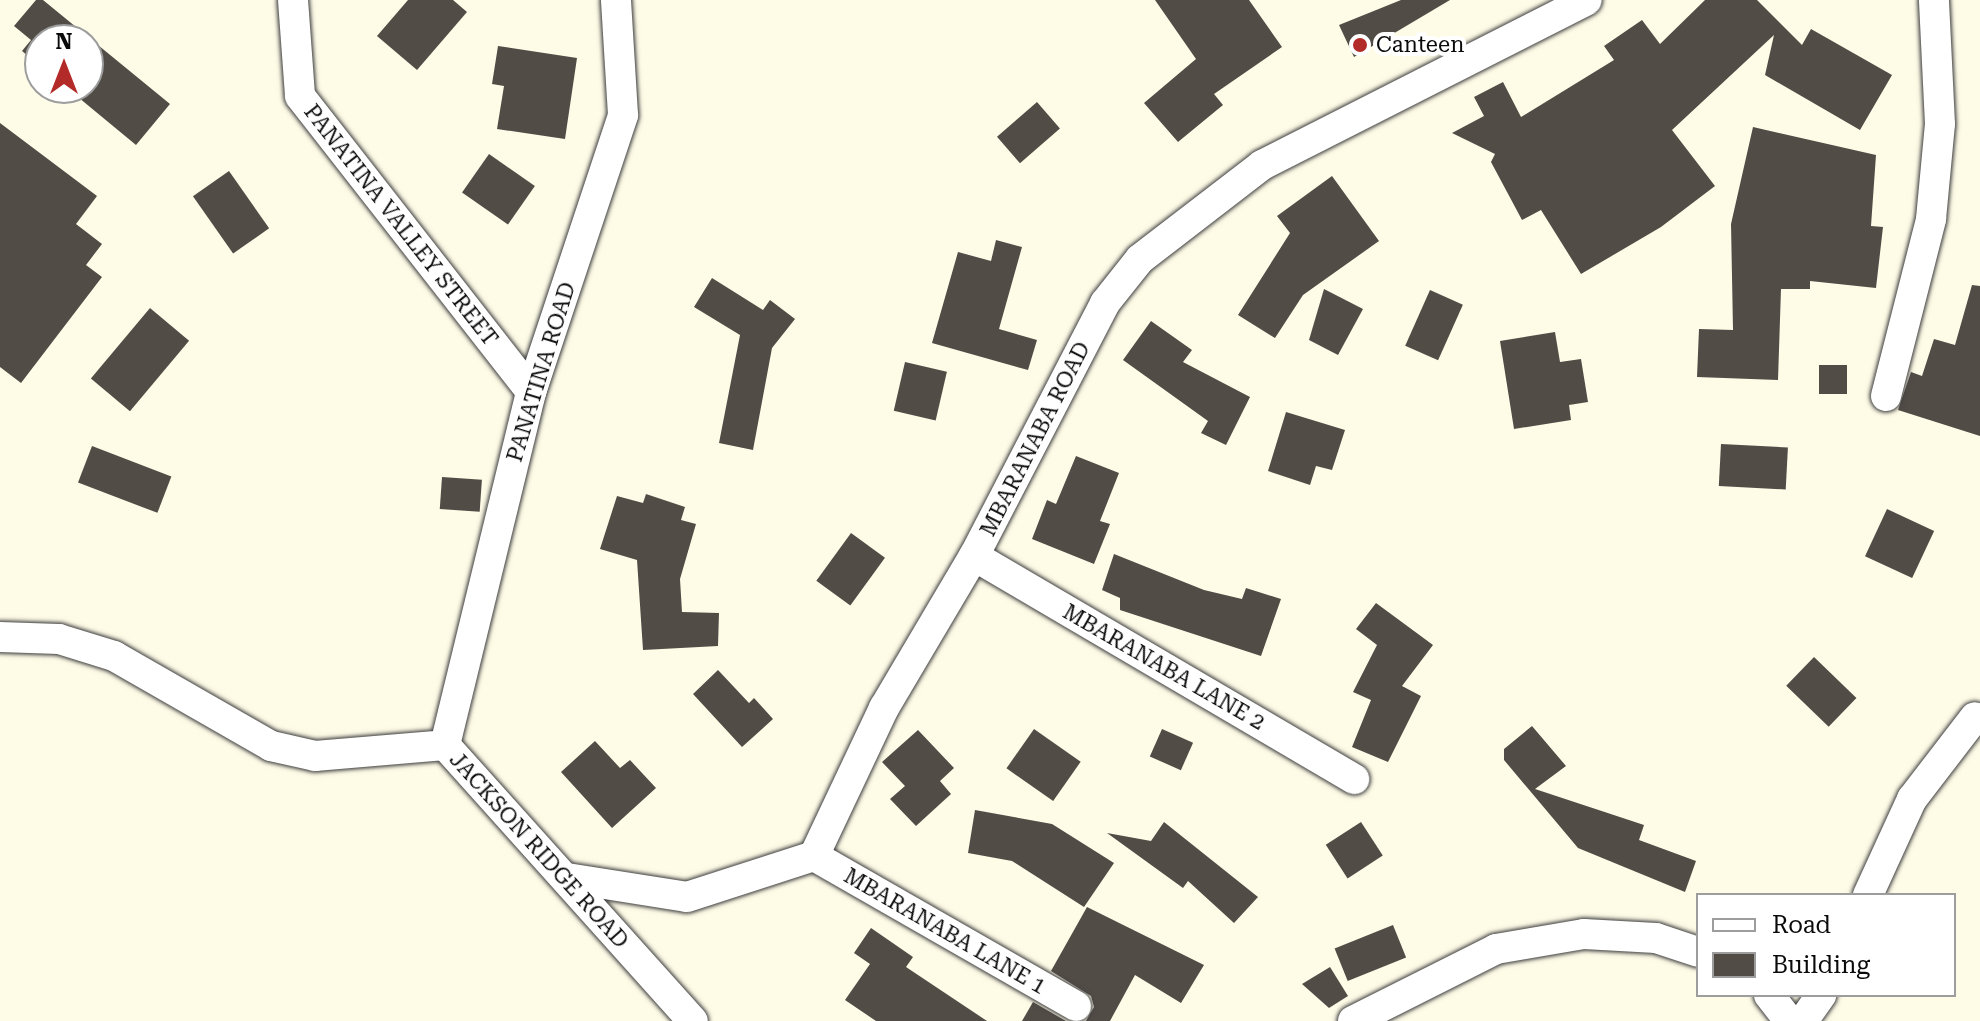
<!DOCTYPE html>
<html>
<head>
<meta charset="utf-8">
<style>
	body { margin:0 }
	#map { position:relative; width:1980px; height:1021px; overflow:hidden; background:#fefbe7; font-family:"Roboto Serif",serif }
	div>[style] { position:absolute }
	.building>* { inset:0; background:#524c47; transform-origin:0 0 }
	.roads { filter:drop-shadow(0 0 2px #3d3d3d) drop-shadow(0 0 2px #3d3d3d) }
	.minor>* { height:30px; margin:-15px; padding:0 15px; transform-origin:15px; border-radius:15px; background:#fff }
	.dots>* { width:22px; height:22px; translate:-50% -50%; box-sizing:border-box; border:4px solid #fff; border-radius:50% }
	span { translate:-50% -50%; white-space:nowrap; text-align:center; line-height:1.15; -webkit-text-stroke:8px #fff; paint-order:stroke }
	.poi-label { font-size:22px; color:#0a0a0a }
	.left { translate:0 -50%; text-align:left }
	.street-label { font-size:22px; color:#0a0a0a }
	.legend { position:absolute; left:1696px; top:893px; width:260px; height:104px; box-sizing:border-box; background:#fff; border:2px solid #9d9d9d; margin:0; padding:10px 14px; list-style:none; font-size:24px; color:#0a0a0a }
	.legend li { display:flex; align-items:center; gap:16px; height:40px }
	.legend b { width:40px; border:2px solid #9d9d9d }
	.north { position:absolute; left:24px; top:24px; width:80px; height:80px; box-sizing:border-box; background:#fff; border:2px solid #9d9d9d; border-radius:50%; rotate:0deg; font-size:22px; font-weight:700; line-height:32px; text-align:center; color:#0a0a0a }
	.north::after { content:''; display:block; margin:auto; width:28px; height:36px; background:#b32b29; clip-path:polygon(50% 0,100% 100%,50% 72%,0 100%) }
</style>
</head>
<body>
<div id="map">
	<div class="building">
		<div style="clip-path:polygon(36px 0,43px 0,170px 104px,136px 145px,67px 88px,88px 88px,88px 40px,40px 40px,40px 66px,22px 51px,31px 40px,14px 26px)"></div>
		<div style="clip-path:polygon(408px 0,453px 0,467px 12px,417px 70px,377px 36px)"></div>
		<div style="clip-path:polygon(1155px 0,1249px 0,1282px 47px,1214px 94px,1223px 105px,1178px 142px,1144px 103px,1196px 59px)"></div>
		<div style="clip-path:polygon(1401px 0,1450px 0,1354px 57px,1339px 25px)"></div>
		<div style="clip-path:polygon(1705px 0,1757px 0,1802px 45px,1811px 29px,1892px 75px,1860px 130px,1765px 75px,1774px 35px,1672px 130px,1715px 186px,1661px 227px,1581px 274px,1541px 210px,1522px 220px,1491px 162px,1495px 154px,1452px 133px,1484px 116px,1474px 97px,1503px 82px,1521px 117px,1614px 60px,1604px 46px,1642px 20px,1660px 44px)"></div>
		<div style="clip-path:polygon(498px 46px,577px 58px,565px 139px,497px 129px,504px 86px,492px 84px)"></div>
		<div style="left:1037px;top:102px;width:35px;height:53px;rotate:49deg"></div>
		<div style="clip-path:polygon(0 123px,97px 196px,76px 224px,102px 244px,86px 265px,102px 277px,21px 383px,0 367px)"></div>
		<div style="clip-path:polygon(1753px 127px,1876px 155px,1871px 226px,1883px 227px,1876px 288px,1810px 281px,1810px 289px,1781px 289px,1778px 380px,1697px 377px,1699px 329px,1733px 330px,1731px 224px)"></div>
		<div style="left:489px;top:154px;width:56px;height:47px;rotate:35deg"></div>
		<div style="left:229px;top:171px;width:70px;height:44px;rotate:55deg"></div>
		<div style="clip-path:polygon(1332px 176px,1379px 241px,1303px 295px,1275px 338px,1238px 315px,1290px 233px,1277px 216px)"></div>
		<div style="clip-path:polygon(996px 240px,1022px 247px,999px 329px,1037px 340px,1028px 370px,932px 343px,958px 252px,991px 261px)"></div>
		<div style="clip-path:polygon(712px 278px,763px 310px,770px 300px,795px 319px,772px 348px,753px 450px,719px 443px,740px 335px,694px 307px)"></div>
		<div style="clip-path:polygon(1972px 285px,1980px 286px,1980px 436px,1898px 410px,1911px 372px,1922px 376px,1934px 339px,1955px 345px)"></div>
		<div style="clip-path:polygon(1324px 289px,1363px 309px,1338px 355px,1309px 340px)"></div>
		<div style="left:1430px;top:290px;width:36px;height:61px;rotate:24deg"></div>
		<div style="left:150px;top:308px;width:51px;height:92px;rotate:40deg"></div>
		<div style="clip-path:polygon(1151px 321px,1192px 350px,1183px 362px,1250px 397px,1226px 445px,1201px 433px,1208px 421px,1123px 360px)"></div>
		<div style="clip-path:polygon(1555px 332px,1560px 362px,1581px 359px,1588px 402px,1569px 405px,1571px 420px,1514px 429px,1500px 341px)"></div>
		<div style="left:905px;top:362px;width:43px;height:50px;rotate:13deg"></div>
		<div style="left:1819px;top:365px;width:28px;height:29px"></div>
		<div style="clip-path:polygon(1286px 412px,1345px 430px,1332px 470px,1316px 466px,1310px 485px,1268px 471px)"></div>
		<div style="left:1721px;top:444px;width:67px;height:42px;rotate:3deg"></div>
		<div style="left:92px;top:446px;width:85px;height:39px;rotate:21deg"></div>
		<div style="clip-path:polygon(1076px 456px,1119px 473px,1100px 521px,1110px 524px,1094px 564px,1032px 539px,1047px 500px,1056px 504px)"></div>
		<div style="left:442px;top:477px;width:40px;height:32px;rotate:4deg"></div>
		<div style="clip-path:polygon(646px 494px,685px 507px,681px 520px,696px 524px,680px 579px,682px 612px,719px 613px,718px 646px,643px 650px,637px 560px,600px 549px,617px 496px,643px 503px)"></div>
		<div style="left:1887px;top:509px;width:52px;height:52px;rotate:25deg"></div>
		<div style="left:851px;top:533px;width:42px;height:59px;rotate:36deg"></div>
		<div style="clip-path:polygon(1114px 554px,1204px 590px,1242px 599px,1246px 588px,1281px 599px,1261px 656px,1120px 610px,1120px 598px,1102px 590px)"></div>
		<div style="clip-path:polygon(1376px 603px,1433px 645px,1402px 686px,1421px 696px,1388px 762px,1352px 747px,1371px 700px,1353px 692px,1377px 645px,1356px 629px)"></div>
		<div style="left:1814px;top:657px;width:59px;height:40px;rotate:44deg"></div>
		<div style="clip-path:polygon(718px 670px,749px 703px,754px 698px,773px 719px,742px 747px,693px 694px)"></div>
		<div style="clip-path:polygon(1532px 726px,1566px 766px,1535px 789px,1644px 825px,1639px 840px,1696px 861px,1685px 892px,1578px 848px,1504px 760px,1504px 749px)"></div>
		<div style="left:1034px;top:729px;width:57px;height:48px;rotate:35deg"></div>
		<div style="left:1162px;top:729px;width:34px;height:30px;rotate:24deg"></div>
		<div style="clip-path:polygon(918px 730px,954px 768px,940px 781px,951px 794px,916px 826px,890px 799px,905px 786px,882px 762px)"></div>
		<div style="clip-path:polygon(595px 741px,620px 768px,630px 760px,656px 788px,612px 828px,561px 772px)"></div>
		<div style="clip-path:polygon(975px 810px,1052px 824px,1114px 863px,1084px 907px,1012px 861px,968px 853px)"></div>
		<div style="clip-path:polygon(1164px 822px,1258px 897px,1234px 923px,1188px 881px,1183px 888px,1107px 833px,1151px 841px)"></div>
		<div style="left:1361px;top:822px;width:40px;height:42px;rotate:57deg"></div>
		<div style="clip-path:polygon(1087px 907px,1204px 965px,1181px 1003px,1135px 975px,1110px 1021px,1086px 1021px,1094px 1007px,1091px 996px,1051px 971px)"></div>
		<div style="left:1393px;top:925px;width:35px;height:63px;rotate:68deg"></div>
		<div style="clip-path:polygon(871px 928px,913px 957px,906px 967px,987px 1021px,876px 1021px,845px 1000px,870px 964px,854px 953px)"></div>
		<div style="clip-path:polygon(1330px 967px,1348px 996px,1329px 1008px,1302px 984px)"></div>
		<div style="clip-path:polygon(1033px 1002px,1066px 1021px,1022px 1021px)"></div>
	</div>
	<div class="roads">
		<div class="minor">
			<div style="left:293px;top:0;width:96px;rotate:85.8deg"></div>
			<div style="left:300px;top:96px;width:375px;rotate:52deg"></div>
			<div style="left:1886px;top:396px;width:183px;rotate:-75.7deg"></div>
			<div style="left:1931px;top:219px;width:95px;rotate:-84.6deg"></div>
			<div style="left:1940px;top:124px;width:124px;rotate:-92.8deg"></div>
			<div style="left:974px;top:556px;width:441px;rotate:30.4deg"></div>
			<div style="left:0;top:637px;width:59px;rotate:1.9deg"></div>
			<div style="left:59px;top:639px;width:58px;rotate:17.2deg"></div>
			<div style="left:114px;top:656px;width:181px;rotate:29.8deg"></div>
			<div style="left:271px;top:746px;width:45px;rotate:12.8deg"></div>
			<div style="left:315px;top:756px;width:130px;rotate:-4.8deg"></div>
			<div style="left:445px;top:745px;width:363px;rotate:-76.3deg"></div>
			<div style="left:531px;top:392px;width:292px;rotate:-71.6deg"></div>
			<div style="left:623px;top:115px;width:115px;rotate:-93.5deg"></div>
			<div style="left:445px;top:745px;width:371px;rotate:48.1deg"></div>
			<div style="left:814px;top:856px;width:302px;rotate:29.8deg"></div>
			<div style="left:567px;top:878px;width:121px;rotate:9deg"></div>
			<div style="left:687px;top:897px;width:133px;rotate:-17.9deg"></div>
			<div style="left:814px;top:856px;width:164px;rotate:-64.7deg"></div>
			<div style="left:884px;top:708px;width:177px;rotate:-59.4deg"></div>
			<div style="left:974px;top:556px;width:285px;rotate:-62.6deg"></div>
			<div style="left:1105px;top:303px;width:56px;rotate:-51.5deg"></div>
			<div style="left:1140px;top:259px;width:154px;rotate:-37.6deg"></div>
			<div style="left:1262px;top:165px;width:364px;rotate:-26.9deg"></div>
			<div style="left:1868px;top:895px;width:106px;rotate:-65.4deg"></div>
			<div style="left:1912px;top:799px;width:103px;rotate:-52.5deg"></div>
			<div style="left:1769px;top:995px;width:33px;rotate:52deg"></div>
			<div style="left:1353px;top:1021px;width:160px;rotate:-26.7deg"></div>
			<div style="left:1496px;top:949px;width:89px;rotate:-9.7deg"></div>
			<div style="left:1584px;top:934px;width:72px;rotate:3.2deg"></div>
			<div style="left:1656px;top:938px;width:44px;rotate:18.4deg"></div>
			<div style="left:1803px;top:1021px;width:32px;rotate:-55deg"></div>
		</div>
	</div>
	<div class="dots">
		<div style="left:1360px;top:45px;background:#b32b29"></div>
	</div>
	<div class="poi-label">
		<span class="left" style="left:1376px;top:45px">Canteen</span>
	</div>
	<div class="street-label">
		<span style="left:401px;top:225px;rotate:52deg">PANATINA VALLEY STREET</span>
		<span style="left:541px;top:372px;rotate:-73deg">PANATINA ROAD</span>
		<span style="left:1035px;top:439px;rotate:-63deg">MBARANABA ROAD</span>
		<span style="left:1164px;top:667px;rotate:30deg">MBARANABA LANE 2</span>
		<span style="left:539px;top:850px;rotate:48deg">JACKSON RIDGE ROAD</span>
		<span style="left:945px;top:931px;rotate:30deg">MBARANABA LANE 1</span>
	</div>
	<ul class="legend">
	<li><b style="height:10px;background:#fff"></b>Road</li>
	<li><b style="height:22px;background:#524c47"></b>Building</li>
	</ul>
	<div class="north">N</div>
</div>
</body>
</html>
